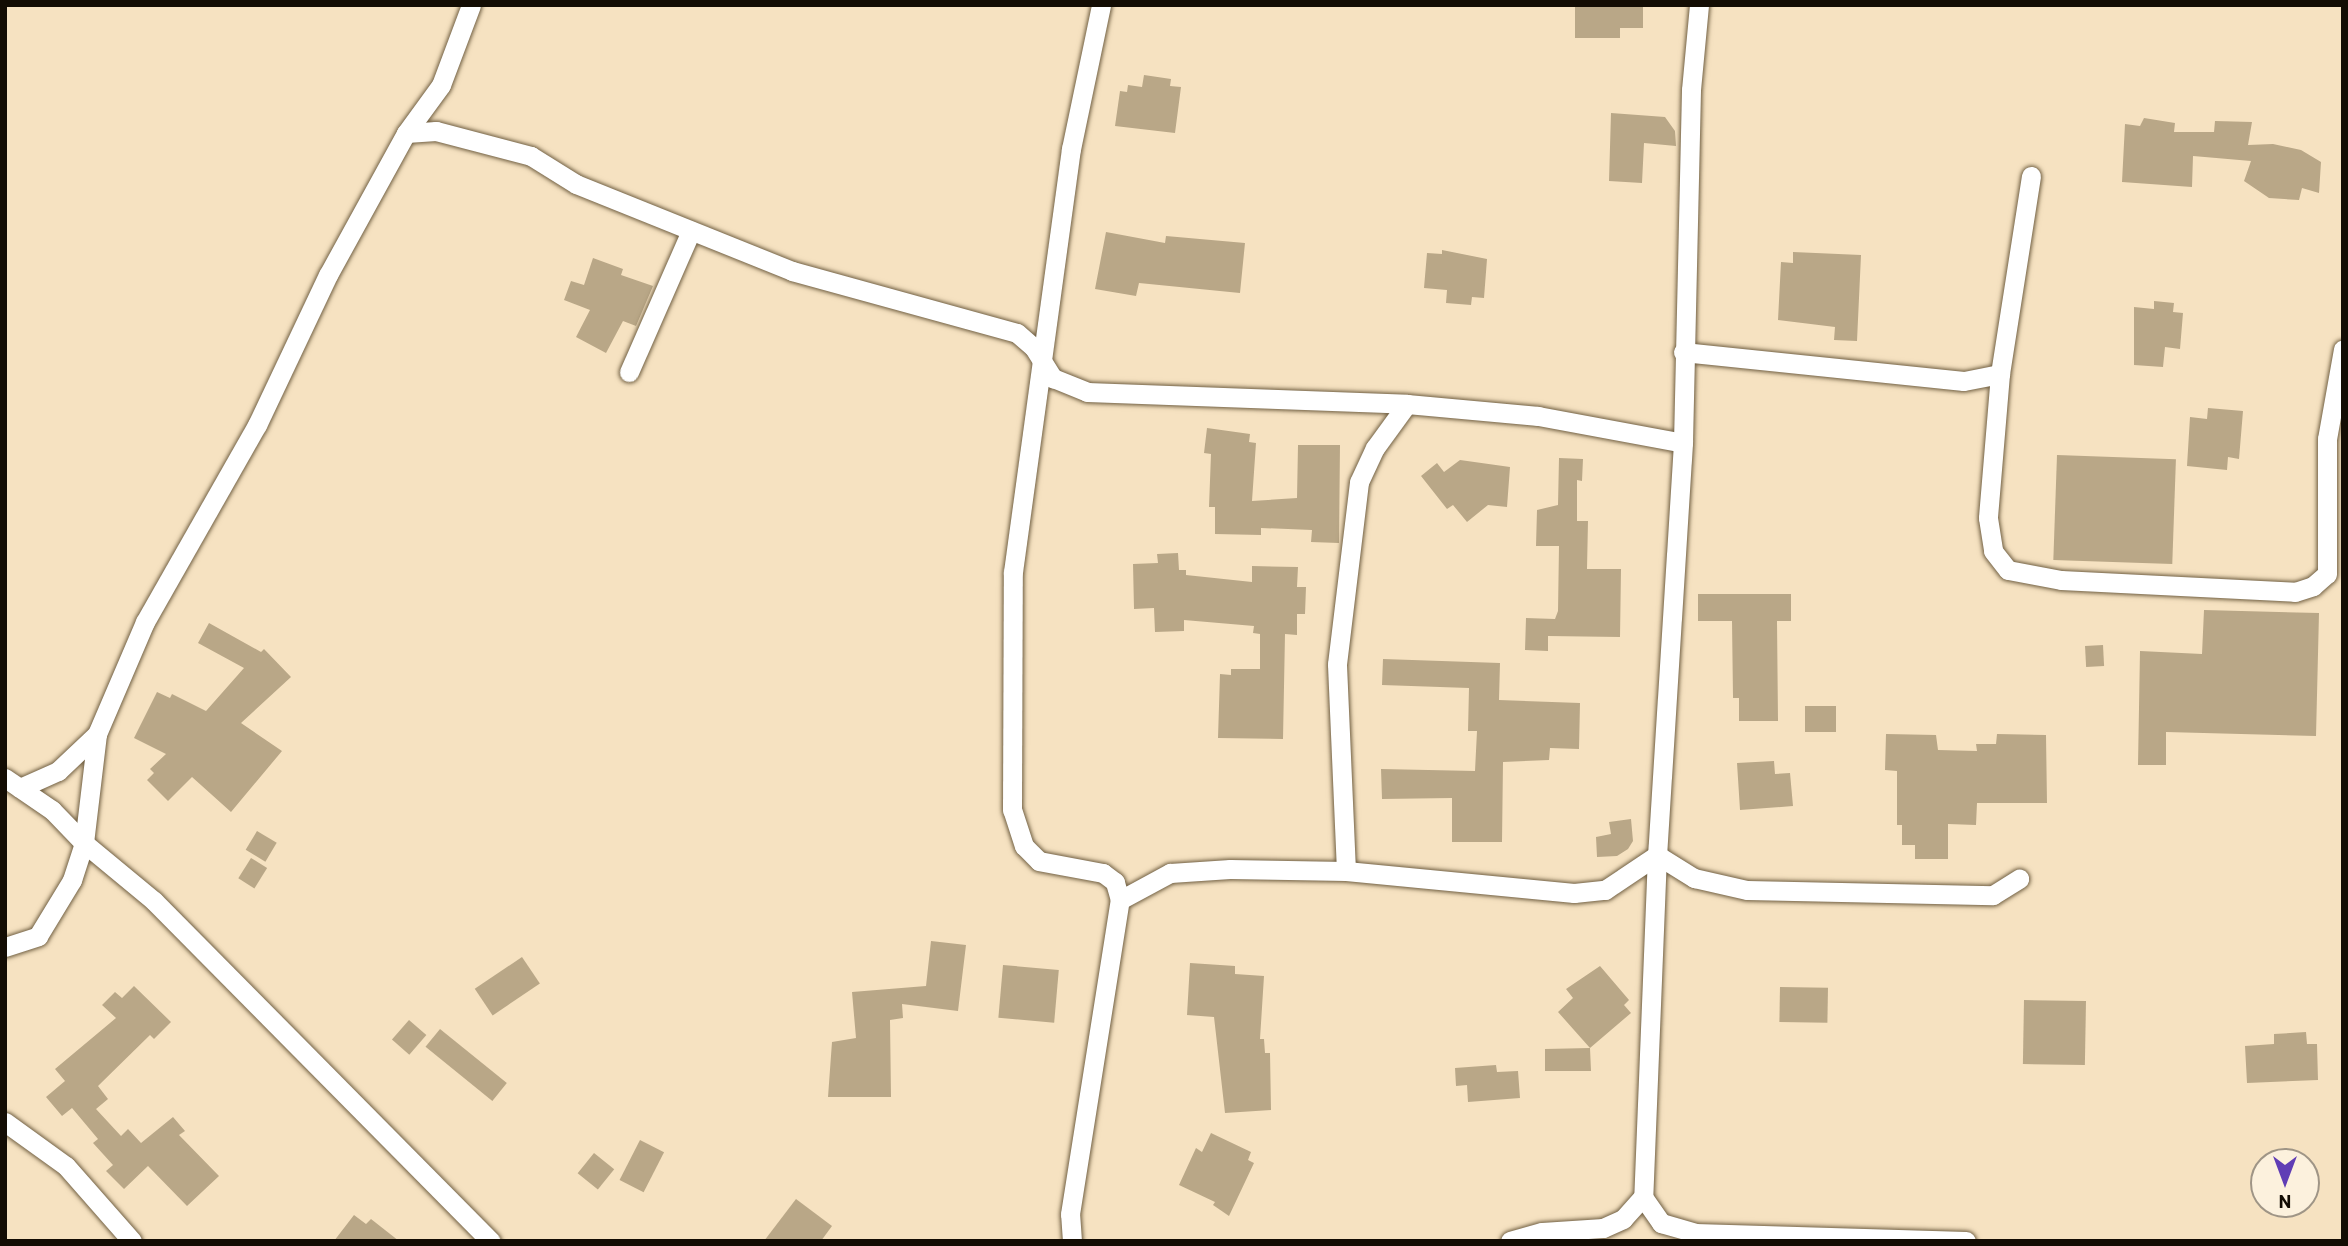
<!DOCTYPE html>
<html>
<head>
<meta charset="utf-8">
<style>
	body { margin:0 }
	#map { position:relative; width:2348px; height:1246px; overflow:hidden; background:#f6e2c1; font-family:Barlow,sans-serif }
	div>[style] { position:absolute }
	.building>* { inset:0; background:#b9a787; transform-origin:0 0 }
	.roads { filter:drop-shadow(0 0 2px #716043) drop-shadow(0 0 2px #716043) }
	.street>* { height:19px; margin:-9.5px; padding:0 9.5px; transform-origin:9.5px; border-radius:9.5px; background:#fff }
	span { translate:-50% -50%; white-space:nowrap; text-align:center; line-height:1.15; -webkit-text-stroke:5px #fcf1dd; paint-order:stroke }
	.frame { position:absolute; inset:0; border:7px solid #130c03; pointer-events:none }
	.north { position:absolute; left:2250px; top:1148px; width:70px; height:70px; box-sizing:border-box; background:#fcf1dd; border:2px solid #9f9586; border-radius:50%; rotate:180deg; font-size:19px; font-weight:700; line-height:28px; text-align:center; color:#130c03 }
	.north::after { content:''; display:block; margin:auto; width:24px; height:32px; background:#603db5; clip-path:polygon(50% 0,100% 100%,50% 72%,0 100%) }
</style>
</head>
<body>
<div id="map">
	<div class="building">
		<div style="clip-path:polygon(1575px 5px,1643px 5px,1643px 28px,1620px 28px,1620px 38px,1575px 38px)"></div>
		<div style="clip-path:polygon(1144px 75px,1171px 79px,1170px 86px,1181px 87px,1175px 133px,1115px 126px,1120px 91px,1127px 92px,1128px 85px,1142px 87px)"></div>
		<div style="clip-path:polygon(1611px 113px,1665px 117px,1675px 131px,1676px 146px,1644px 143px,1642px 183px,1609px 181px)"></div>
		<div style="clip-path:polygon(2144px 118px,2175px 123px,2174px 132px,2214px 132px,2215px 121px,2252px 122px,2248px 145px,2273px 144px,2301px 150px,2321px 162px,2319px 193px,2302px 188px,2299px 200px,2269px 198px,2244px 181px,2251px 161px,2193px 156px,2192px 187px,2122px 182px,2125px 124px,2140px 126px)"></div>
		<div style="clip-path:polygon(1106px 232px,1165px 243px,1166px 236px,1245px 243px,1240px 293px,1139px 283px,1136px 296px,1095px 289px)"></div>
		<div style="clip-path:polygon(1442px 250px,1487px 259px,1484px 298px,1472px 297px,1471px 305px,1446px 303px,1447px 290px,1424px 288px,1427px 253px,1442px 254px)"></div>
		<div style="clip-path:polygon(1793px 252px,1861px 255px,1857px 341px,1834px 340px,1835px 327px,1778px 320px,1781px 262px,1793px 263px)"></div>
		<div style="clip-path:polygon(593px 258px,623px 269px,621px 275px,653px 286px,636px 326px,623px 321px,606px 353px,576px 337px,590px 310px,564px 300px,571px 281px,584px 285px)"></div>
		<div style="clip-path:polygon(2154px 301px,2174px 303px,2173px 312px,2183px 313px,2180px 349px,2165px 347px,2163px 367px,2134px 365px,2134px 307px,2154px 309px)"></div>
		<div style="clip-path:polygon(2208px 408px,2243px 411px,2239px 459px,2228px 457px,2227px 470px,2187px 466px,2190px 417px,2207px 419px)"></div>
		<div style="clip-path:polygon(1207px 428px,1250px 434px,1249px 442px,1256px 443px,1252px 501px,1297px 498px,1298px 445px,1340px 445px,1339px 543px,1311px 542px,1312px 530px,1261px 528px,1261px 535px,1215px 534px,1215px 507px,1209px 507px,1211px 454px,1204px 453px)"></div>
		<div style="left:2057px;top:455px;width:119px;height:105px;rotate:2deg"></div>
		<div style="clip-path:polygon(1559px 458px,1583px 459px,1582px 481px,1577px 480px,1577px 521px,1588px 521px,1587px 569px,1621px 569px,1620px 637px,1548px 636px,1548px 651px,1525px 650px,1526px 618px,1555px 619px,1558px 611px,1559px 546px,1536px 546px,1537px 510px,1558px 505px)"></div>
		<div style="clip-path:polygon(1460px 460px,1510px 467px,1507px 507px,1488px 505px,1467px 522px,1453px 505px,1447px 509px,1421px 476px,1437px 463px,1444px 472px)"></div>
		<div style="clip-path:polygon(1178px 553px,1179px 570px,1186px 570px,1186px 575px,1252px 582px,1252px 566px,1298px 567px,1297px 587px,1306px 587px,1305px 614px,1297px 614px,1297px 635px,1285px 634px,1283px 739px,1218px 738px,1220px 674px,1231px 675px,1231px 669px,1260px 669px,1260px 634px,1253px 633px,1254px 626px,1184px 620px,1184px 631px,1155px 632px,1154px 608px,1134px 609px,1133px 564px,1158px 563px,1157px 554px)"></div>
		<div style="clip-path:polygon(1698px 594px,1791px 594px,1791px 621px,1777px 621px,1778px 721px,1739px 721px,1739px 698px,1733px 698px,1732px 621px,1698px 621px)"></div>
		<div style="clip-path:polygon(2204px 610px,2319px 613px,2316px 736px,2166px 732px,2166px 765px,2138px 765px,2140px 651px,2202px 654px)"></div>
		<div style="clip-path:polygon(209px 623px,261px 652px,264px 649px,291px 677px,241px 723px,282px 751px,231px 812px,192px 777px,168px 801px,147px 780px,154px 773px,150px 769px,166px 754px,134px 738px,157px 692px,170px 698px,172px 694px,206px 711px,244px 668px,198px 643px)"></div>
		<div style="left:2103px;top:645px;width:21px;height:18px;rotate:87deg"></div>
		<div style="clip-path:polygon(1383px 659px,1500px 663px,1499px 700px,1580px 703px,1579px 749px,1550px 748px,1549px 760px,1503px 762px,1502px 842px,1452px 842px,1452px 798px,1382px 799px,1381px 769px,1475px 771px,1477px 731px,1468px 731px,1469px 688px,1382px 685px)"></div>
		<div style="left:1805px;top:706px;width:31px;height:26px"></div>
		<div style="clip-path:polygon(1886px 734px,1936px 735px,1938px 750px,1977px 751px,1976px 744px,1996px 744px,1997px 734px,2046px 735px,2047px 803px,1977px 803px,1976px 825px,1948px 824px,1948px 859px,1915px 859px,1915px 845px,1902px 845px,1902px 825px,1897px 825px,1897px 771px,1885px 770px)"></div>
		<div style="clip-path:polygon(1774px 761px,1775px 774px,1790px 773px,1793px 806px,1740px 810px,1737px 763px)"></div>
		<div style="clip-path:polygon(1631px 819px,1633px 841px,1628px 849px,1617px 856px,1597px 857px,1596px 837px,1611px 834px,1609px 822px)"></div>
		<div style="left:257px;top:831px;width:23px;height:22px;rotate:31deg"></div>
		<div style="left:251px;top:858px;width:19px;height:24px;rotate:32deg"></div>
		<div style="clip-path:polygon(931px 941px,966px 945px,958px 1011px,902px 1004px,903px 1018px,890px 1020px,891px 1097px,828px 1097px,832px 1042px,856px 1038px,852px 992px,926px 986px)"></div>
		<div style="left:522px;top:957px;width:32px;height:57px;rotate:56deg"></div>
		<div style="clip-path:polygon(1190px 963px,1235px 966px,1235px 974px,1264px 976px,1260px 1039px,1264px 1039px,1265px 1053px,1270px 1053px,1271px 1110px,1225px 1113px,1214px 1017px,1187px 1015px)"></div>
		<div style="left:1003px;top:965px;width:56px;height:53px;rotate:5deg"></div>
		<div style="clip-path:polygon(1600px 966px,1629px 1000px,1624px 1005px,1631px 1013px,1590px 1048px,1591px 1071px,1545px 1071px,1545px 1049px,1590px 1048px,1558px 1012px,1573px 998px,1566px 989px)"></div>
		<div style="clip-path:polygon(134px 986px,171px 1022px,154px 1039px,150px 1035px,98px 1086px,108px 1099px,96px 1109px,121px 1136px,128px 1129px,141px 1143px,173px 1117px,185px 1131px,179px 1135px,219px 1176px,187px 1206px,148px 1166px,124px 1189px,106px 1171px,113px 1165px,93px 1143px,98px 1139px,72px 1108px,62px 1116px,46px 1097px,65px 1081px,55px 1069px,116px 1018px,102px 1005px,115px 992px,122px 998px)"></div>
		<div style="left:1780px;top:987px;width:48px;height:35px;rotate:1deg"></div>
		<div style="left:2024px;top:1000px;width:62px;height:64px;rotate:1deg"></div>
		<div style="left:409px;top:1020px;width:23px;height:26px;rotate:41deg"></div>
		<div style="left:440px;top:1029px;width:86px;height:23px;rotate:39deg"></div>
		<div style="clip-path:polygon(2306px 1032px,2307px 1044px,2317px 1044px,2318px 1080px,2247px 1083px,2245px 1046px,2274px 1044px,2274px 1034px)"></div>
		<div style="clip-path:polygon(1496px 1065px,1497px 1072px,1518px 1071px,1520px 1098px,1468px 1102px,1467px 1085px,1456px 1086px,1455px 1068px)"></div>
		<div style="clip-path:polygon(1211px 1133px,1251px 1152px,1248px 1160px,1254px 1163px,1229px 1216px,1213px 1205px,1215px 1202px,1179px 1185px,1196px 1148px,1202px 1152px)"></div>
		<div style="left:640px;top:1140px;width:27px;height:45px;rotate:27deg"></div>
		<div style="left:594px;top:1153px;width:26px;height:26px;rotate:39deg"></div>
		<div style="clip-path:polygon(796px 1199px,832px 1226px,821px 1241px,764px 1241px)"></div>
		<div style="clip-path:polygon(354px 1215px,366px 1224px,371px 1219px,399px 1241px,334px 1241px)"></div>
	</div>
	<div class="roads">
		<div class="street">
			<div style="left:1699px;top:5px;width:85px;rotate:95.4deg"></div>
			<div style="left:1691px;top:90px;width:353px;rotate:91.3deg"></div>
			<div style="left:1683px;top:443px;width:413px;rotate:93.6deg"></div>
			<div style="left:1657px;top:855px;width:342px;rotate:92.3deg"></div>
			<div style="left:1643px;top:1197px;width:32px;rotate:55deg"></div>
			<div style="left:1661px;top:1223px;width:35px;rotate:16deg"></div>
			<div style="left:1695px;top:1233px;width:271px;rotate:1.7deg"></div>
			<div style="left:406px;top:133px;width:59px;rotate:-53.9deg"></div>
			<div style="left:441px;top:85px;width:85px;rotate:-69.4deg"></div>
			<div style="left:2031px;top:176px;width:200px;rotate:98.9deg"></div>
			<div style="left:2000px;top:374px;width:144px;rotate:94.8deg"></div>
			<div style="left:1988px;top:518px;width:33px;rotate:81deg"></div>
			<div style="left:1993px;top:551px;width:24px;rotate:52deg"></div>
			<div style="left:2008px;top:570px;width:54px;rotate:10.7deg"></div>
			<div style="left:2061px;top:580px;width:234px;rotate:2.9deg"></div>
			<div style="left:2295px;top:592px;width:19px;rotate:-18deg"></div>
			<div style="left:2313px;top:586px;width:18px;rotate:-41deg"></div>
			<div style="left:2327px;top:574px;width:135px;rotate:-90deg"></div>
			<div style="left:2327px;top:439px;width:91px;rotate:-79.9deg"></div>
			<div style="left:1683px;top:352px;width:282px;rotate:5.9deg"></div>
			<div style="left:1964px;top:381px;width:37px;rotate:-11deg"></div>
			<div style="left:629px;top:372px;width:154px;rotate:-66.3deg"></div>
			<div style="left:5px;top:778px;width:57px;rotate:34.2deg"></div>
			<div style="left:52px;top:810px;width:46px;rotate:45.9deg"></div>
			<div style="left:84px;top:843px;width:91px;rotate:39.6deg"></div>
			<div style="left:154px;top:901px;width:479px;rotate:45.3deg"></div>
			<div style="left:20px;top:788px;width:42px;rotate:-24.1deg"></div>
			<div style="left:58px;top:771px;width:54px;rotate:-43.5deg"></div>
			<div style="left:1346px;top:871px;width:207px;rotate:-92.5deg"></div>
			<div style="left:1337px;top:664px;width:183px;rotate:-83.1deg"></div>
			<div style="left:1359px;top:482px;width:38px;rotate:-65deg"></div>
			<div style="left:1375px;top:448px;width:54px;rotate:-54deg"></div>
			<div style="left:1120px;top:900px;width:57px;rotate:-28.4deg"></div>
			<div style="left:1170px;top:873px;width:60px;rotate:-3.8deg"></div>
			<div style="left:1230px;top:869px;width:116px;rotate:1deg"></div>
			<div style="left:1346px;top:871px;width:229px;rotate:5.5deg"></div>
			<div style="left:1574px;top:893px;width:31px;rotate:-6deg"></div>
			<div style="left:1605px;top:890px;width:63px;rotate:-33.9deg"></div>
			<div style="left:1657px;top:855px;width:44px;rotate:31.9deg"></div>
			<div style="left:1694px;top:878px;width:54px;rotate:12.8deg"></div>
			<div style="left:1747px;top:890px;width:246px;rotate:1.2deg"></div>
			<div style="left:1993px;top:895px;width:31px;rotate:-32deg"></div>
			<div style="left:5px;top:947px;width:35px;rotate:-18deg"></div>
			<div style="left:38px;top:936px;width:66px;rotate:-58.7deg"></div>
			<div style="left:72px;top:880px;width:39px;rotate:-72deg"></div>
			<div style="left:84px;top:843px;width:110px;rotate:-83.2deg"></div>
			<div style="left:97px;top:734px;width:122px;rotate:-66.8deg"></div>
			<div style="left:145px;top:622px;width:227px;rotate:-60.4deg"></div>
			<div style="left:257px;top:425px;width:166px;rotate:-64.7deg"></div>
			<div style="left:328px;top:275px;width:162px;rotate:-61.2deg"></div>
			<div style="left:406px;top:133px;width:30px;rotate:-4deg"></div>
			<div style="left:436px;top:131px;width:98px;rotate:14.7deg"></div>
			<div style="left:531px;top:156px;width:53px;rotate:31.9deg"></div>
			<div style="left:576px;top:184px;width:233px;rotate:21.9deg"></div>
			<div style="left:792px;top:271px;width:233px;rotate:15.4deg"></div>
			<div style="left:1017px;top:333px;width:23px;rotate:41deg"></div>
			<div style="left:1034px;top:348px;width:36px;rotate:58deg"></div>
			<div style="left:1053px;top:378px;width:37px;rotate:22deg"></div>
			<div style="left:1087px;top:392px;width:320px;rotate:2.1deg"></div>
			<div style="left:1407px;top:404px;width:132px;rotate:5.2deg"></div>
			<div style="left:1538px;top:416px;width:147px;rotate:10.5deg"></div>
			<div style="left:5px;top:1122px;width:75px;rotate:35.8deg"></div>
			<div style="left:66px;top:1166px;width:100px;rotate:48.7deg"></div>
			<div style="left:1072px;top:1241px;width:27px;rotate:-94deg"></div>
			<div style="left:1070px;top:1214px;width:318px;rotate:-81deg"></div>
			<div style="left:1120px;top:900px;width:19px;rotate:-106deg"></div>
			<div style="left:1115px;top:882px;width:15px;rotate:-143deg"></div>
			<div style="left:1103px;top:873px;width:65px;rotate:-169.4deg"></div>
			<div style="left:1039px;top:861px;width:21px;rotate:-135deg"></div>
			<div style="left:1024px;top:846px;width:38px;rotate:-108deg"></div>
			<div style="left:1012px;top:810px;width:238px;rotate:-89.8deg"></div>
			<div style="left:1013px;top:572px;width:427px;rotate:-82.2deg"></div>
			<div style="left:1071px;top:149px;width:147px;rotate:-78.2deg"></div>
			<div style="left:1510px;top:1241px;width:33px;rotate:-16deg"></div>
			<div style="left:1542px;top:1232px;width:61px;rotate:-3.8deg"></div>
			<div style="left:1603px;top:1228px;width:22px;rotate:-24deg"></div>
			<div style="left:1623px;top:1219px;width:30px;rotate:-48deg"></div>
		</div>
	</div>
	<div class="frame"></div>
	<div class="north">N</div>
</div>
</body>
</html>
